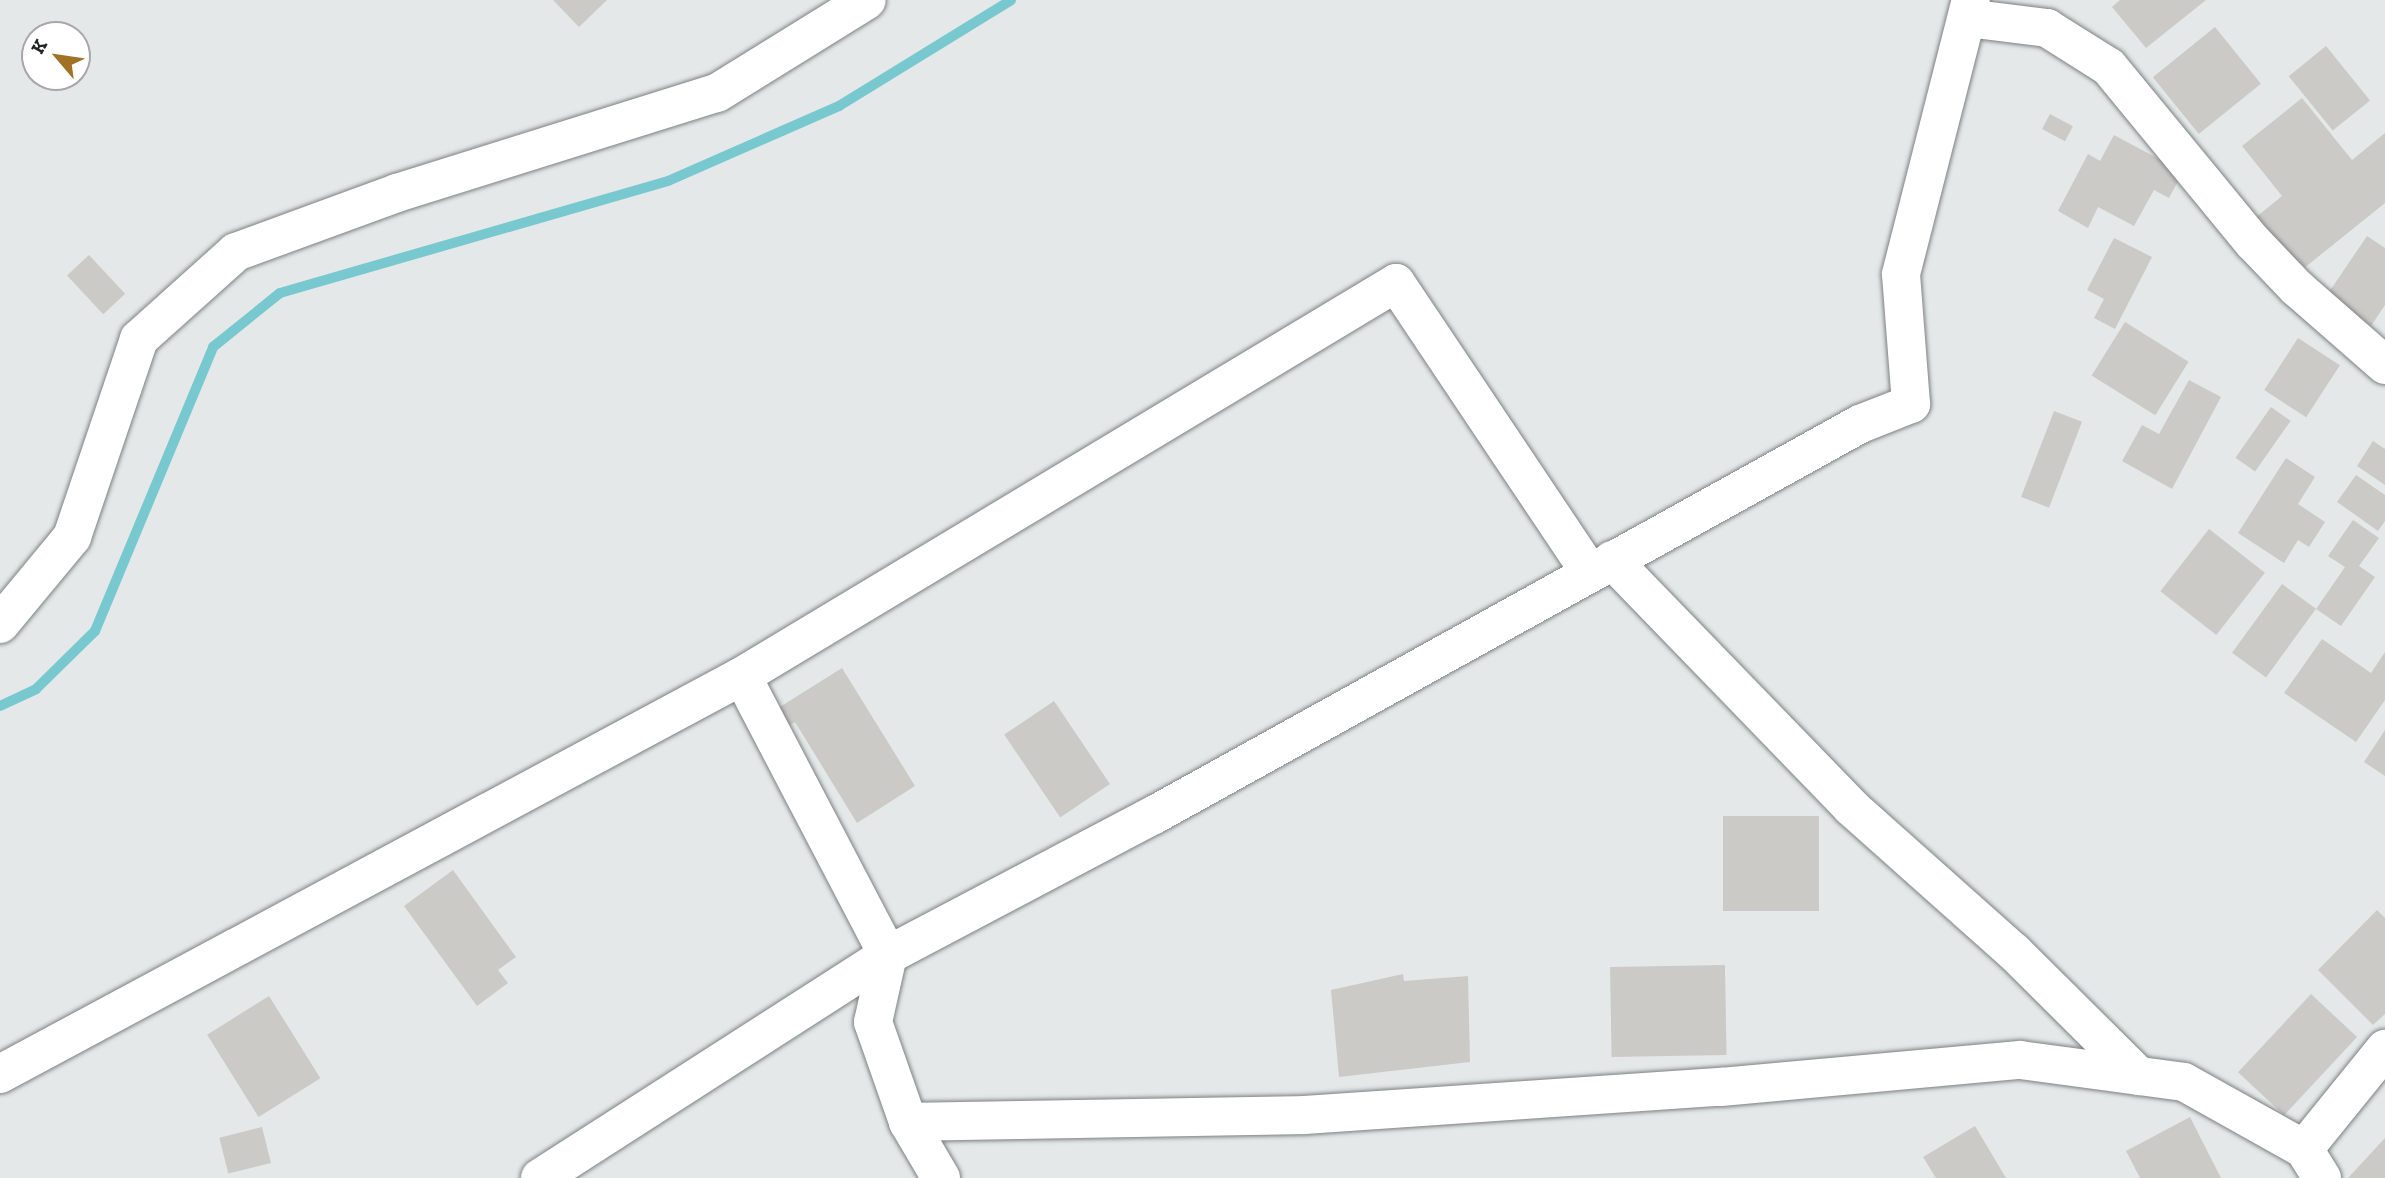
<!DOCTYPE html>
<html>
<head>
<meta charset="utf-8">
<style>
	body { margin:0 }
	#map { position:relative; width:2385px; height:1178px; overflow:hidden; background:#e4e8e9; font-family:"Zilla Slab",serif }
	div>[style] { position:absolute }
	.stream>* { height:10px; margin:-5px; padding:0 5px; transform-origin:5px; border-radius:5px; background:#78c8d0 }
	.building>* { inset:0; background:#cccac7; transform-origin:0 0 }
	.roads { filter:drop-shadow(0 0 2px #7d8181) drop-shadow(0 0 2px #7d8181) }
	.minor>* { height:38px; margin:-19px; padding:0 19px; transform-origin:19px; border-radius:19px; background:#fff }
	span { translate:-50% -50%; white-space:nowrap; text-align:center; line-height:1.15; -webkit-text-stroke:7px #fff; paint-order:stroke }
	.north { position:absolute; left:21px; top:21px; width:70px; height:70px; box-sizing:border-box; background:#fff; border:2px solid #a7a7a7; border-radius:50%; rotate:299deg; font-size:19px; font-weight:700; line-height:28px; text-align:center; color:#222424 }
	.north::after { content:''; display:block; margin:auto; width:24px; height:32px; background:#a17225; clip-path:polygon(50% 0,100% 100%,50% 72%,0 100%) }
</style>
</head>
<body>
<div id="map">
	<div class="stream">
		<div style="left:0;top:706px;width:40px;rotate:-25deg"></div>
		<div style="left:36px;top:689px;width:83px;rotate:-44.5deg"></div>
		<div style="left:95px;top:631px;width:308px;rotate:-67.4deg"></div>
		<div style="left:213px;top:347px;width:86px;rotate:-38.9deg"></div>
		<div style="left:280px;top:293px;width:404px;rotate:-16.1deg"></div>
		<div style="left:668px;top:181px;width:187px;rotate:-23.7deg"></div>
		<div style="left:839px;top:106px;width:202px;rotate:-31.6deg"></div>
	</div>
	<div class="building">
		<div style="clip-path:polygon(553px 0,607px 0,579px 27px)"></div>
		<div style="clip-path:polygon(2120px 0,2206px 0,2146px 48px,2112px 7px)"></div>
		<div style="left:2215px;top:27px;width:73px;height:80px;rotate:51deg"></div>
		<div style="left:2326px;top:46px;width:70px;height:48px;rotate:51deg"></div>
		<div style="clip-path:polygon(2302px 98px,2352px 160px,2385px 133px,2385px 203px,2293px 277px,2249px 223px,2282px 196px,2242px 146px)"></div>
		<div style="left:2050px;top:114px;width:26px;height:17px;rotate:28deg"></div>
		<div style="clip-path:polygon(2114px 135px,2183px 172px,2169px 198px,2154px 190px,2134px 226px,2098px 207px,2088px 228px,2058px 211px,2088px 154px,2100px 161px)"></div>
		<div style="clip-path:polygon(2367px 236px,2385px 248px,2385px 305px,2371px 326px,2327px 295px)"></div>
		<div style="clip-path:polygon(2114px 238px,2152px 257px,2115px 329px,2094px 318px,2104px 299px,2087px 290px)"></div>
		<div style="left:89px;top:255px;width:53px;height:30px;rotate:47deg"></div>
		<div style="left:2125px;top:322px;width:75px;height:63px;rotate:32deg"></div>
		<div style="left:2298px;top:338px;width:50px;height:62px;rotate:33deg"></div>
		<div style="clip-path:polygon(2189px 380px,2221px 397px,2172px 489px,2122px 461px,2142px 425px,2159px 434px)"></div>
		<div style="left:2271px;top:407px;width:24px;height:62px;rotate:35deg"></div>
		<div style="left:2054px;top:411px;width:30px;height:92px;rotate:21deg"></div>
		<div style="clip-path:polygon(2373px 441px,2385px 449px,2385px 485px,2357px 466px)"></div>
		<div style="clip-path:polygon(2286px 458px,2315px 477px,2298px 504px,2325px 522px,2309px 547px,2298px 540px,2284px 563px,2238px 533px)"></div>
		<div style="clip-path:polygon(2356px 475px,2385px 495px,2385px 521px,2378px 531px,2337px 502px)"></div>
		<div style="clip-path:polygon(2353px 520px,2379px 538px,2359px 566px,2375px 577px,2341px 626px,2316px 609px,2345px 567px,2328px 556px)"></div>
		<div style="left:2209px;top:529px;width:71px;height:79px;rotate:38deg"></div>
		<div style="left:2282px;top:584px;width:42px;height:85px;rotate:36deg"></div>
		<div style="clip-path:polygon(2322px 639px,2371px 673px,2385px 652px,2385px 700px,2356px 742px,2284px 693px)"></div>
		<div style="clip-path:polygon(842px 668px,915px 786px,857px 823px,795px 722px,786px 727px,775px 710px)"></div>
		<div style="left:1054px;top:701px;width:100px;height:60px;rotate:56deg"></div>
		<div style="clip-path:polygon(2385px 730px,2385px 776px,2364px 762px)"></div>
		<div style="left:1723px;top:816px;width:96px;height:95px"></div>
		<div style="clip-path:polygon(453px 870px,516px 957px,498px 970px,508px 983px,477px 1006px,404px 906px)"></div>
		<div style="clip-path:polygon(2377px 910px,2385px 918px,2385px 1014px,2373px 1025px,2318px 970px)"></div>
		<div style="left:1725px;top:965px;width:90px;height:115px;rotate:89deg"></div>
		<div style="clip-path:polygon(1403px 974px,1404px 981px,1468px 976px,1470px 1062px,1339px 1077px,1331px 990px)"></div>
		<div style="left:2311px;top:994px;width:63px;height:107px;rotate:43deg"></div>
		<div style="left:269px;top:996px;width:97px;height:73px;rotate:58deg"></div>
		<div style="clip-path:polygon(2190px 1117px,2221px 1178px,2140px 1178px,2126px 1151px)"></div>
		<div style="clip-path:polygon(1975px 1126px,2006px 1178px,1936px 1178px,1923px 1157px)"></div>
		<div style="left:262px;top:1127px;width:37px;height:44px;rotate:76deg"></div>
		<div style="clip-path:polygon(2385px 1138px,2385px 1178px,2348px 1178px)"></div>
	</div>
	<div class="roads">
		<div class="minor">
			<div style="left:1967px;top:18px;width:81px;rotate:7.1deg"></div>
			<div style="left:2047px;top:28px;width:73px;rotate:32.2deg"></div>
			<div style="left:2109px;top:67px;width:227px;rotate:50.6deg"></div>
			<div style="left:2253px;top:242px;width:64px;rotate:46.3deg"></div>
			<div style="left:2297px;top:288px;width:117px;rotate:41.2deg"></div>
			<div style="left:1612px;top:560px;width:344px;rotate:45.9deg"></div>
			<div style="left:1851px;top:807px;width:218px;rotate:41.7deg"></div>
			<div style="left:2014px;top:952px;width:176px;rotate:44.8deg"></div>
			<div style="left:0;top:624px;width:113px;rotate:-50.4deg"></div>
			<div style="left:72px;top:537px;width:209px;rotate:-71.3deg"></div>
			<div style="left:139px;top:339px;width:130px;rotate:-41.9deg"></div>
			<div style="left:236px;top:252px;width:171px;rotate:-20.1deg"></div>
			<div style="left:397px;top:193px;width:335px;rotate:-17.4deg"></div>
			<div style="left:717px;top:93px;width:176px;rotate:-31.8deg"></div>
			<div style="left:742px;top:676px;width:763px;rotate:-31deg"></div>
			<div style="left:1396px;top:283px;width:349px;rotate:56.2deg"></div>
			<div style="left:0;top:1074px;width:842px;rotate:-28.21deg"></div>
			<div style="left:742px;top:676px;width:315px;rotate:62.4deg"></div>
			<div style="left:888px;top:955px;width:69px;rotate:102.6deg"></div>
			<div style="left:873px;top:1022px;width:106px;rotate:70.7deg"></div>
			<div style="left:908px;top:1122px;width:65px;rotate:59.5deg"></div>
			<div style="left:908px;top:1122px;width:397px;rotate:-1deg"></div>
			<div style="left:1305px;top:1115px;width:417px;rotate:-3.9deg"></div>
			<div style="left:1721px;top:1087px;width:300px;rotate:-5.2deg"></div>
			<div style="left:2020px;top:1060px;width:165px;rotate:7.6deg"></div>
			<div style="left:2184px;top:1082px;width:137px;rotate:29.2deg"></div>
			<div style="left:540px;top:1178px;width:413px;rotate:-32.7deg"></div>
			<div style="left:888px;top:955px;width:301px;rotate:-27.8deg"></div>
			<div style="left:1154px;top:815px;width:807px;rotate:-28.98deg"></div>
			<div style="left:1860px;top:424px;width:55px;rotate:-21.4deg"></div>
			<div style="left:1911px;top:404px;width:130px;rotate:-94.4deg"></div>
			<div style="left:1901px;top:274px;width:283px;rotate:-75.7deg"></div>
			<div style="left:2322px;top:1178px;width:34px;rotate:-122deg"></div>
			<div style="left:2304px;top:1149px;width:129px;rotate:-51deg"></div>
		</div>
	</div>
	<div class="north">K</div>
</div>
</body>
</html>
